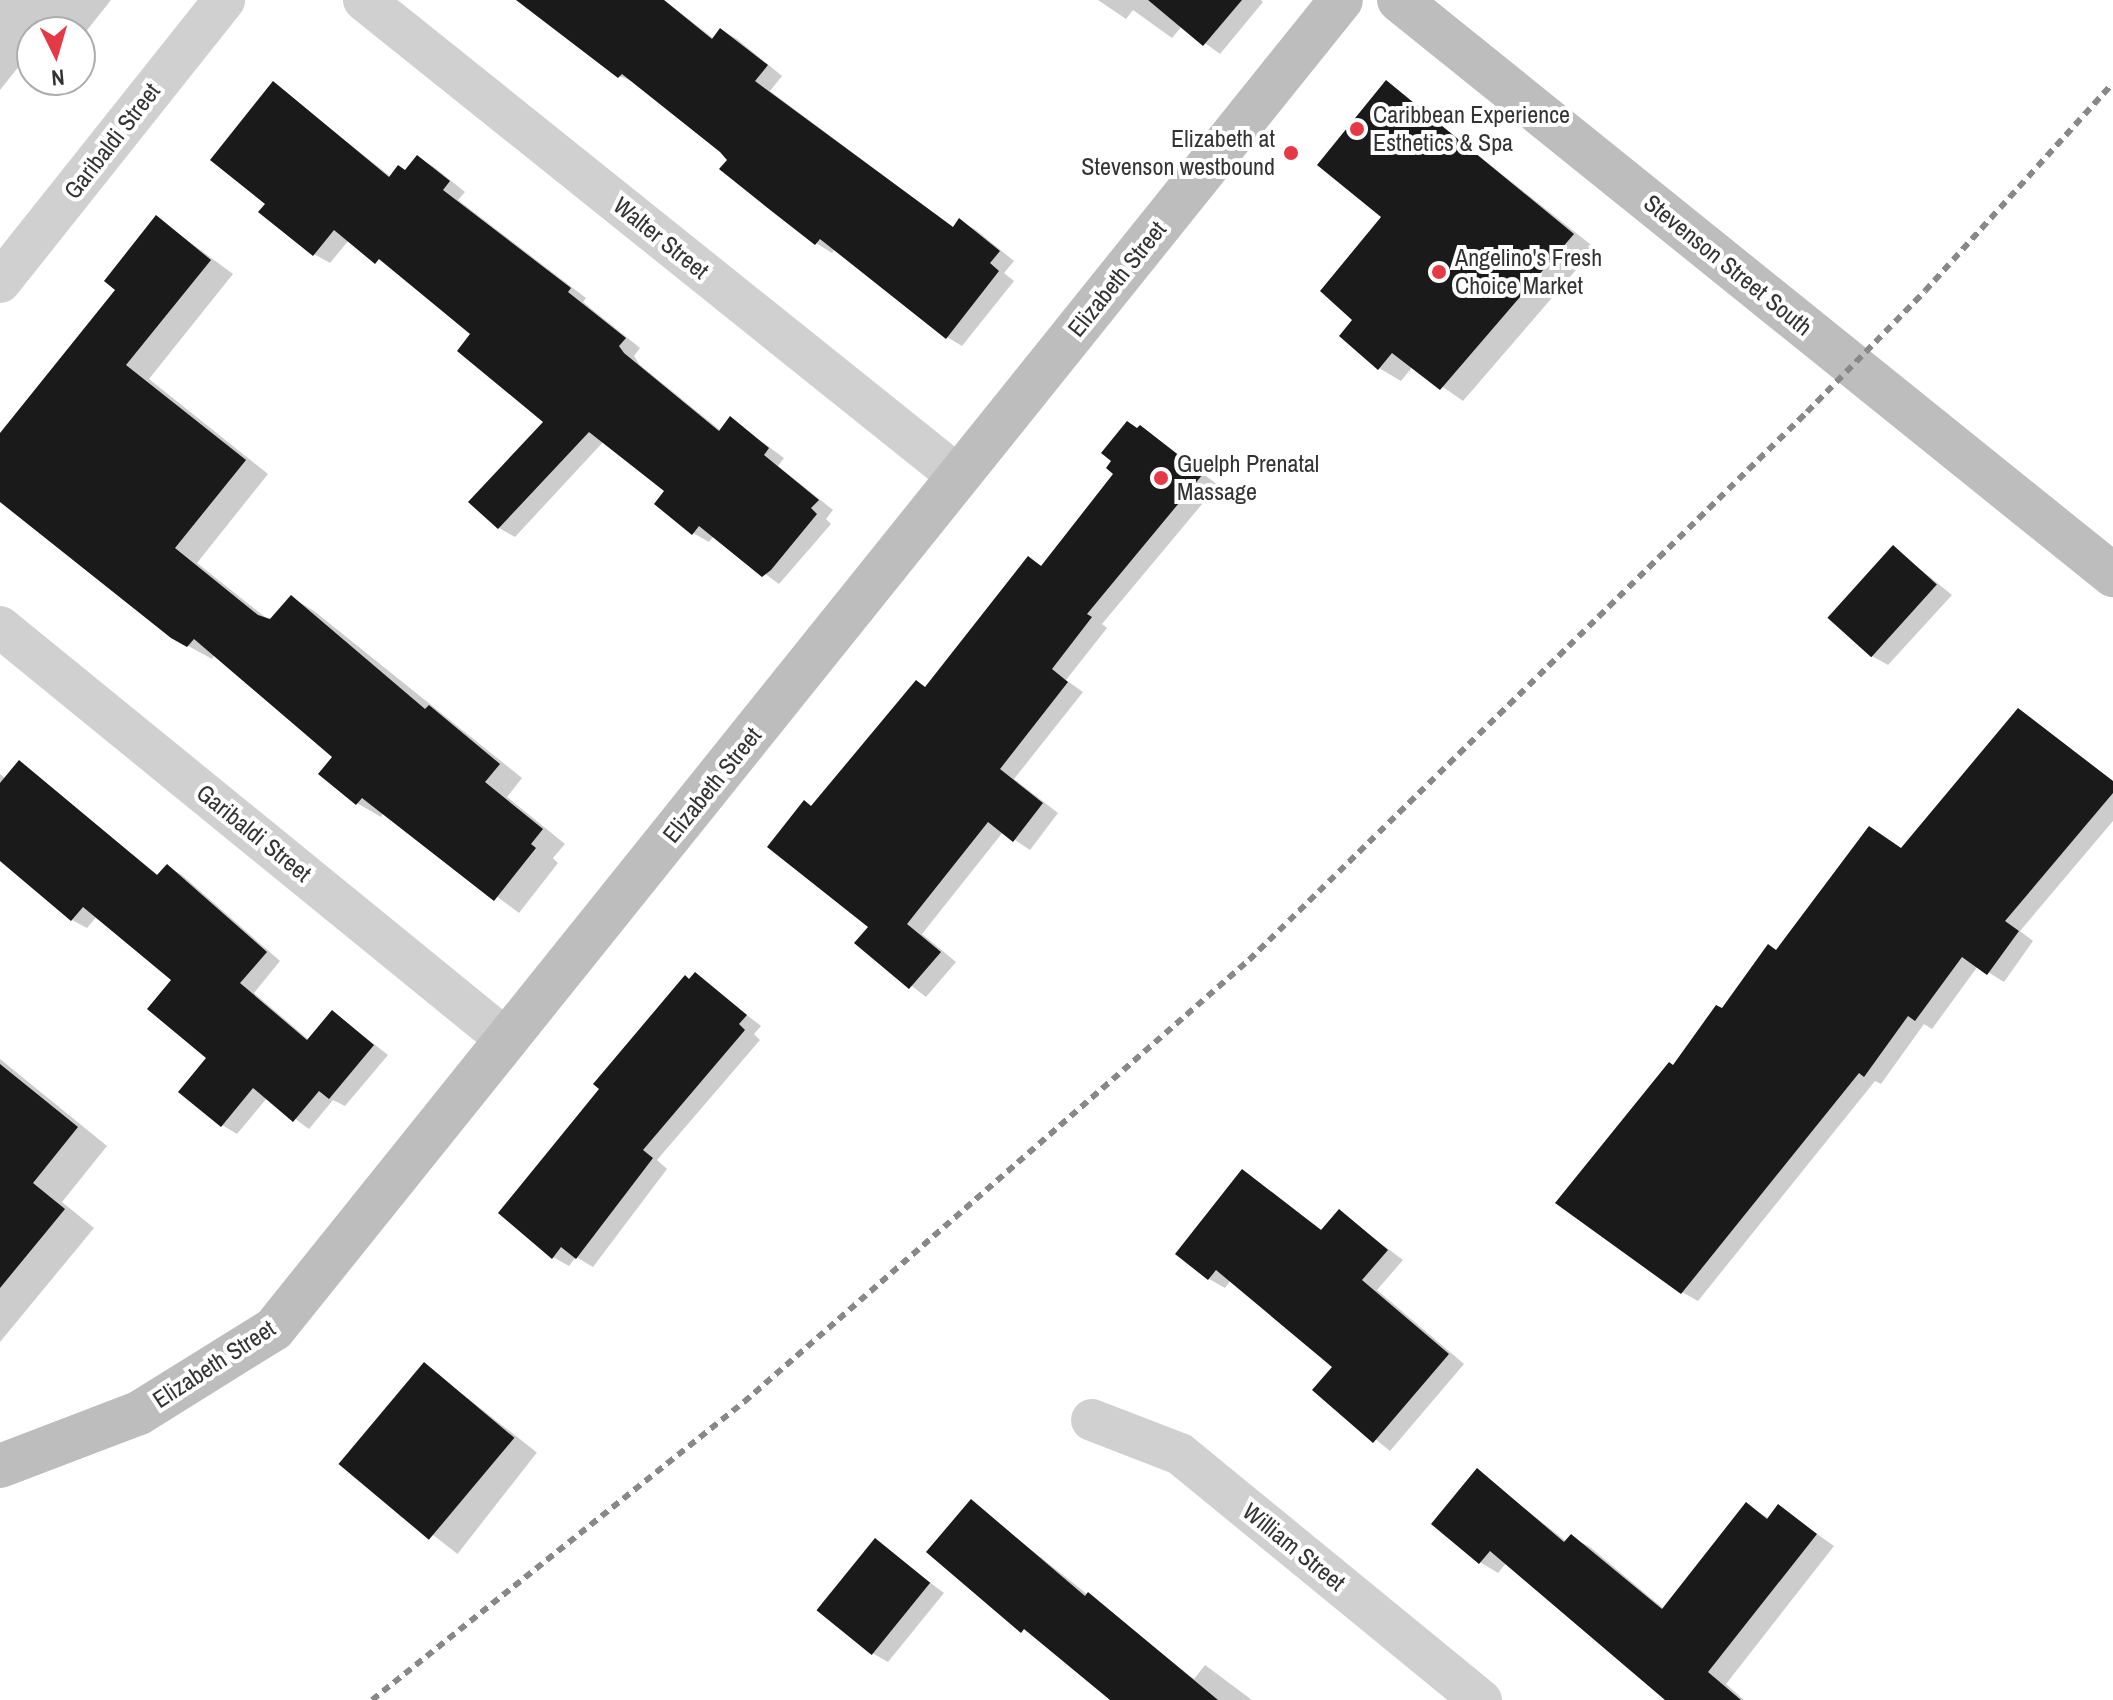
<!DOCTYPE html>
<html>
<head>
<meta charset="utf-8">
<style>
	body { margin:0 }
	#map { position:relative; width:2113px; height:1700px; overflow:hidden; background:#fff; font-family:"Archivo Narrow",sans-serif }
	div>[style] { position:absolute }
	.shadow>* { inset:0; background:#0003; transform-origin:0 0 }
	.building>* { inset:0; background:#1a1a1a; transform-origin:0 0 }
	.minor>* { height:42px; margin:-21px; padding:0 21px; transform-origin:21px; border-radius:21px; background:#d0d0d0 }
	.secondary>* { height:44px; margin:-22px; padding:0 22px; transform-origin:22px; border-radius:22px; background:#bdbdbd }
	.rail>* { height:6px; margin-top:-3px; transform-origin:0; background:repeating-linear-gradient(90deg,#888 0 8px,transparent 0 14px) }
	.dots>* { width:22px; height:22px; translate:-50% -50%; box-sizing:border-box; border:4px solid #fff; border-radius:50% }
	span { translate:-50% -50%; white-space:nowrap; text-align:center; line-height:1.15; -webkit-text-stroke:8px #fff; paint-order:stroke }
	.poi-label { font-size:24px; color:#333 }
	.left { translate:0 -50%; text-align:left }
	.right { translate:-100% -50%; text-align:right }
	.street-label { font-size:24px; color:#333 }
	.north { position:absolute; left:16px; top:16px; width:80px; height:80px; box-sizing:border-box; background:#fff; border:2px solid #adadad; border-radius:50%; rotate:175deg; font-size:22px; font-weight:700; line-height:32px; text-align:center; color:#333 }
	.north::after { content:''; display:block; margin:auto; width:28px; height:36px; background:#e63946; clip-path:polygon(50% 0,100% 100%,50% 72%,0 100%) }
</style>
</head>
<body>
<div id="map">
	<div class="shadow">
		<div style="clip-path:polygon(0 0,111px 0,80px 39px,80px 32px,32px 32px,32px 50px,0 90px)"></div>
		<div style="clip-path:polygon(534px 0,664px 0,714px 39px,721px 30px,737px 39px,782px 76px,770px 91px,954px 228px,960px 221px,976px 230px,1014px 261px,1004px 273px,1014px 281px,962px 346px,947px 337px,835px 249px,832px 253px,816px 243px,730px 159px,637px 83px,619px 76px)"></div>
		<div style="clip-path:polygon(1098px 0,1261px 0,1263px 2px,1220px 54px,1182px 26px,1172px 38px,1133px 10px,1126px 19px)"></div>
		<div style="clip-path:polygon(1387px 83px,1595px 248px,1463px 401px,1413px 366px,1401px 381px,1379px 368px,1355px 319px,1384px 216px)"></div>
		<div style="clip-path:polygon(274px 84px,391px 177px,406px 172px,418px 158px,434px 167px,465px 192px,458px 200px,586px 298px,583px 302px,640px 348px,634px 356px,640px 365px,721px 431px,731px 419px,784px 458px,778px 466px,833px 510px,826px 519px,831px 524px,779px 584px,714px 536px,709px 542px,693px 533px,666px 491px,604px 441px,515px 537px,499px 528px,546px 422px,473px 334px,394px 269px,349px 240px,330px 263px,314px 254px,268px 204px)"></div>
		<div style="clip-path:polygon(157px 218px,233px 274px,149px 379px,268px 474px,197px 563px,270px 621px,291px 597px,314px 611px,522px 778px,507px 797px,565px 844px,553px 858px,558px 863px,519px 913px,384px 812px,381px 817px,357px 803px,335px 757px,215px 654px,212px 659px,172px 637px,0 499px,0 436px,118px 289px)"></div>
		<div style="clip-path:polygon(1140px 427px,1218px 485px,1102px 624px,1107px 628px,1066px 680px,1083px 692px,1014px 779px,1058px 813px,1030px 850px,1003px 832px,922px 934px,956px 962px,926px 997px,857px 943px,871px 926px,813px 808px,926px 688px,1029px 558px,1043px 567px,1116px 473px)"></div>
		<div style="clip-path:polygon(1893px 547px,1952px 595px,1888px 665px,1872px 656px)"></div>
		<div style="clip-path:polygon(2019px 711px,2113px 781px,2113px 821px,2020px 931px,2033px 941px,2004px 982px,1978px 966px,1932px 1029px,1924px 1024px,1881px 1084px,1875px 1081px,1698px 1301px,1682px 1292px,1674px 1067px,1777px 952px,1870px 828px,1902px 849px)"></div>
		<div style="clip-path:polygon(20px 763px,159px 876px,167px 866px,182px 875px,280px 961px,254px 993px,309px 1040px,333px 1012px,388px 1055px,345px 1106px,333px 1100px,309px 1129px,267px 1098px,237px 1134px,222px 1125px,209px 1058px,174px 979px,97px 916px,87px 928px,72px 920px,0 860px,0 774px,6px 779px)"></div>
		<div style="clip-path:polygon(695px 975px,761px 1026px,754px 1034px,760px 1040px,657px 1160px,667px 1169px,593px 1267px,576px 1257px,569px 1266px,553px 1257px)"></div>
		<div style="clip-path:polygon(0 1059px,107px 1146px,62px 1202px,94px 1228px,0 1342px)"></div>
		<div style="clip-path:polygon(1243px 1172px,1323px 1231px,1339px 1212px,1403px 1260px,1377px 1290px,1464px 1364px,1390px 1451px,1315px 1390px,1335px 1367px,1231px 1280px,1225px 1288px,1209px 1279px)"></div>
		<div style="left:425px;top:1365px;width:142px;height:129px;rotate:38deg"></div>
		<div style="clip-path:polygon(1477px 1471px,1567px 1542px,1571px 1537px,1590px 1547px,1664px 1609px,1747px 1505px,1770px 1519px,1779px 1507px,1834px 1546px,1726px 1684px,1744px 1700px,1670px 1700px,1507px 1562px,1498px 1573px,1480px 1562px)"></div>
		<div style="clip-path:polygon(971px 1502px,1194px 1679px,1205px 1665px,1252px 1700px,1112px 1700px)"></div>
		<div style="clip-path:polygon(875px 1541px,944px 1593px,888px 1662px,872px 1653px)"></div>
	</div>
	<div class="building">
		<div style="clip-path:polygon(516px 0,664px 0,712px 39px,720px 28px,768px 65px,755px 81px,953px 227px,959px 218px,1000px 251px,990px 263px,999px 271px,946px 339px,820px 239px,815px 245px,774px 213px,719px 169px,727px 160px,720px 152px,622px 74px,618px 78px)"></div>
		<div style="clip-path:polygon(1148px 0,1242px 0,1203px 46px)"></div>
		<div style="clip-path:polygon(1386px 80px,1574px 234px,1440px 390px,1392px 353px,1378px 370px,1339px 336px,1352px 320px,1320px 291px,1381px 217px,1317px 165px)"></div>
		<div style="clip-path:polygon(273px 81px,389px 177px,398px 165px,405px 170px,417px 155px,450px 181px,443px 190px,571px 288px,568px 292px,626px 338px,619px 346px,624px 353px,719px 431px,730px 416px,769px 448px,764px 455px,819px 500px,811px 508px,817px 514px,771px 570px,762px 577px,699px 526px,692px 535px,654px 504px,664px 491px,589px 432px,498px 529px,468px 502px,543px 422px,457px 351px,470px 334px,379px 259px,375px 264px,334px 230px,313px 256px,258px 212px,265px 204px,210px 160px)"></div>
		<div style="clip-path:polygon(156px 215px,211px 260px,126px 365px,246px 460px,175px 548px,258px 615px,270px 619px,291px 595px,425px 709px,429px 705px,500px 764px,485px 782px,543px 829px,531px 844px,536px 848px,494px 901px,362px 798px,356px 805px,318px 774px,332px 757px,194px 639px,187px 647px,171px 638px,0 502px,0 433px,115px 290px,104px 281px)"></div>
		<div style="clip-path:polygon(1127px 421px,1137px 428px,1140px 425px,1203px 474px,1087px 614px,1092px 617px,1052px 669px,1068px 682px,1000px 769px,1043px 803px,1013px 842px,988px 822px,907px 924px,941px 952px,909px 989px,854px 943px,868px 927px,767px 847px,804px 800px,811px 806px,916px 680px,925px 687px,1028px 556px,1041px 566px,1113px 474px,1106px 468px,1111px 461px,1101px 453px)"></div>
		<div style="left:1893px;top:545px;width:59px;height:98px;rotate:42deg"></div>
		<div style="clip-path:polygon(2018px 708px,2113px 781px,2113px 793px,2005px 921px,2019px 931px,1987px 975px,1962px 957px,1915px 1021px,1908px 1016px,1864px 1077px,1859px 1073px,1681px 1294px,1555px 1203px,1669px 1062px,1673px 1065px,1716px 1005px,1722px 1008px,1768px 944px,1776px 950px,1869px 826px,1901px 848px)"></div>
		<div style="clip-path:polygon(19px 760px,157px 875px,167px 864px,267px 952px,240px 983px,307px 1040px,332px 1010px,374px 1045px,329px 1099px,319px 1091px,293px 1122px,253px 1088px,221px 1127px,178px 1092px,206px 1058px,147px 1009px,171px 980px,83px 907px,71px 921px,0 861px,0 783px)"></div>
		<div style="clip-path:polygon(695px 972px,747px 1015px,739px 1024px,745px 1030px,643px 1150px,653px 1158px,576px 1259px,561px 1247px,552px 1259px,498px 1213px,599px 1089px,593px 1084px,685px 975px,689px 979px)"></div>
		<div style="clip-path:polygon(0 1064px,78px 1127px,33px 1183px,65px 1209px,0 1288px)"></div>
		<div style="clip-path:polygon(1242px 1169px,1321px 1230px,1339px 1209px,1388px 1250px,1362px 1280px,1449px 1354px,1373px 1443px,1312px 1390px,1332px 1367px,1216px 1270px,1208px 1280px,1175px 1254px)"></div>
		<div style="left:424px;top:1362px;width:118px;height:133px;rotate:40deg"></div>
		<div style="clip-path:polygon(1477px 1468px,1564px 1542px,1571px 1534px,1662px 1609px,1746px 1502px,1767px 1519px,1778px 1504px,1817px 1534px,1708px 1672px,1741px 1700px,1665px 1700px,1490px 1551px,1479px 1564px,1431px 1524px)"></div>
		<div style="clip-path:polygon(971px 1499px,1085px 1596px,1088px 1592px,1218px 1700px,1110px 1700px,1024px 1629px,1021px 1633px,926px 1552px)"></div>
		<div style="left:875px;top:1538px;width:71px;height:93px;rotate:39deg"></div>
	</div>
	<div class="minor">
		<div style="left:364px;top:0;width:761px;rotate:38.71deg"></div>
		<div style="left:0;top:282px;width:360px;rotate:-51.5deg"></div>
		<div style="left:0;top:627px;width:654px;rotate:39.17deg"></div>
		<div style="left:1092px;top:1420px;width:94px;rotate:21.1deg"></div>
		<div style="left:1180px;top:1454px;width:389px;rotate:39.3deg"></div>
	</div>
	<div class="secondary">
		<div style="left:1399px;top:0;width:917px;rotate:38.85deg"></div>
		<div style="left:0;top:1466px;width:149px;rotate:-20.9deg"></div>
		<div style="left:139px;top:1413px;width:159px;rotate:-31.9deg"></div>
		<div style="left:274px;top:1329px;width:1704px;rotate:-51.24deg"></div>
	</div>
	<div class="rail">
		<div style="left:372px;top:1700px;width:477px;rotate:-38.7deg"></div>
		<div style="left:744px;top:1402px;width:671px;rotate:-41.19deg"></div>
		<div style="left:1249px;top:960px;width:782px;rotate:-44.48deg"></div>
		<div style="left:1807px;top:412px;width:169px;rotate:-45.7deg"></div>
		<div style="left:1925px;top:291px;width:280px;rotate:-47.9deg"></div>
	</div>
	<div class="dots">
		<div style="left:1357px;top:129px;background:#e63946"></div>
		<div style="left:1291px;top:153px;background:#e63946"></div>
		<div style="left:1439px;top:272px;background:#e63946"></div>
		<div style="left:1161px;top:478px;background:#e63946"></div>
	</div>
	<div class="poi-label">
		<span class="left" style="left:1373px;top:129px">Caribbean Experience<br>Esthetics &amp; Spa</span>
		<span class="right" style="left:1275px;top:153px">Elizabeth at<br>Stevenson westbound</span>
		<span class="left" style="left:1455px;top:272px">Angelino's Fresh<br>Choice Market</span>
		<span class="left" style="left:1177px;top:478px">Guelph Prenatal<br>Massage</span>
	</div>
	<div class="street-label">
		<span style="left:112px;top:141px;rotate:-52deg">Garibaldi Street</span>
		<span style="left:661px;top:238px;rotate:39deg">Walter Street</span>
		<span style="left:1728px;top:265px;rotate:39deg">Stevenson Street South</span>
		<span style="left:1117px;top:279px;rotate:-51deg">Elizabeth Street</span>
		<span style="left:712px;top:785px;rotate:-51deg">Elizabeth Street</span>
		<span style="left:254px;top:833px;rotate:39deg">Garibaldi Street</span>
		<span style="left:214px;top:1364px;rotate:-33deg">Elizabeth Street</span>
		<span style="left:1294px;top:1547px;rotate:39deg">William Street</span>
	</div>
	<div class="north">N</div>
</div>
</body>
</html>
